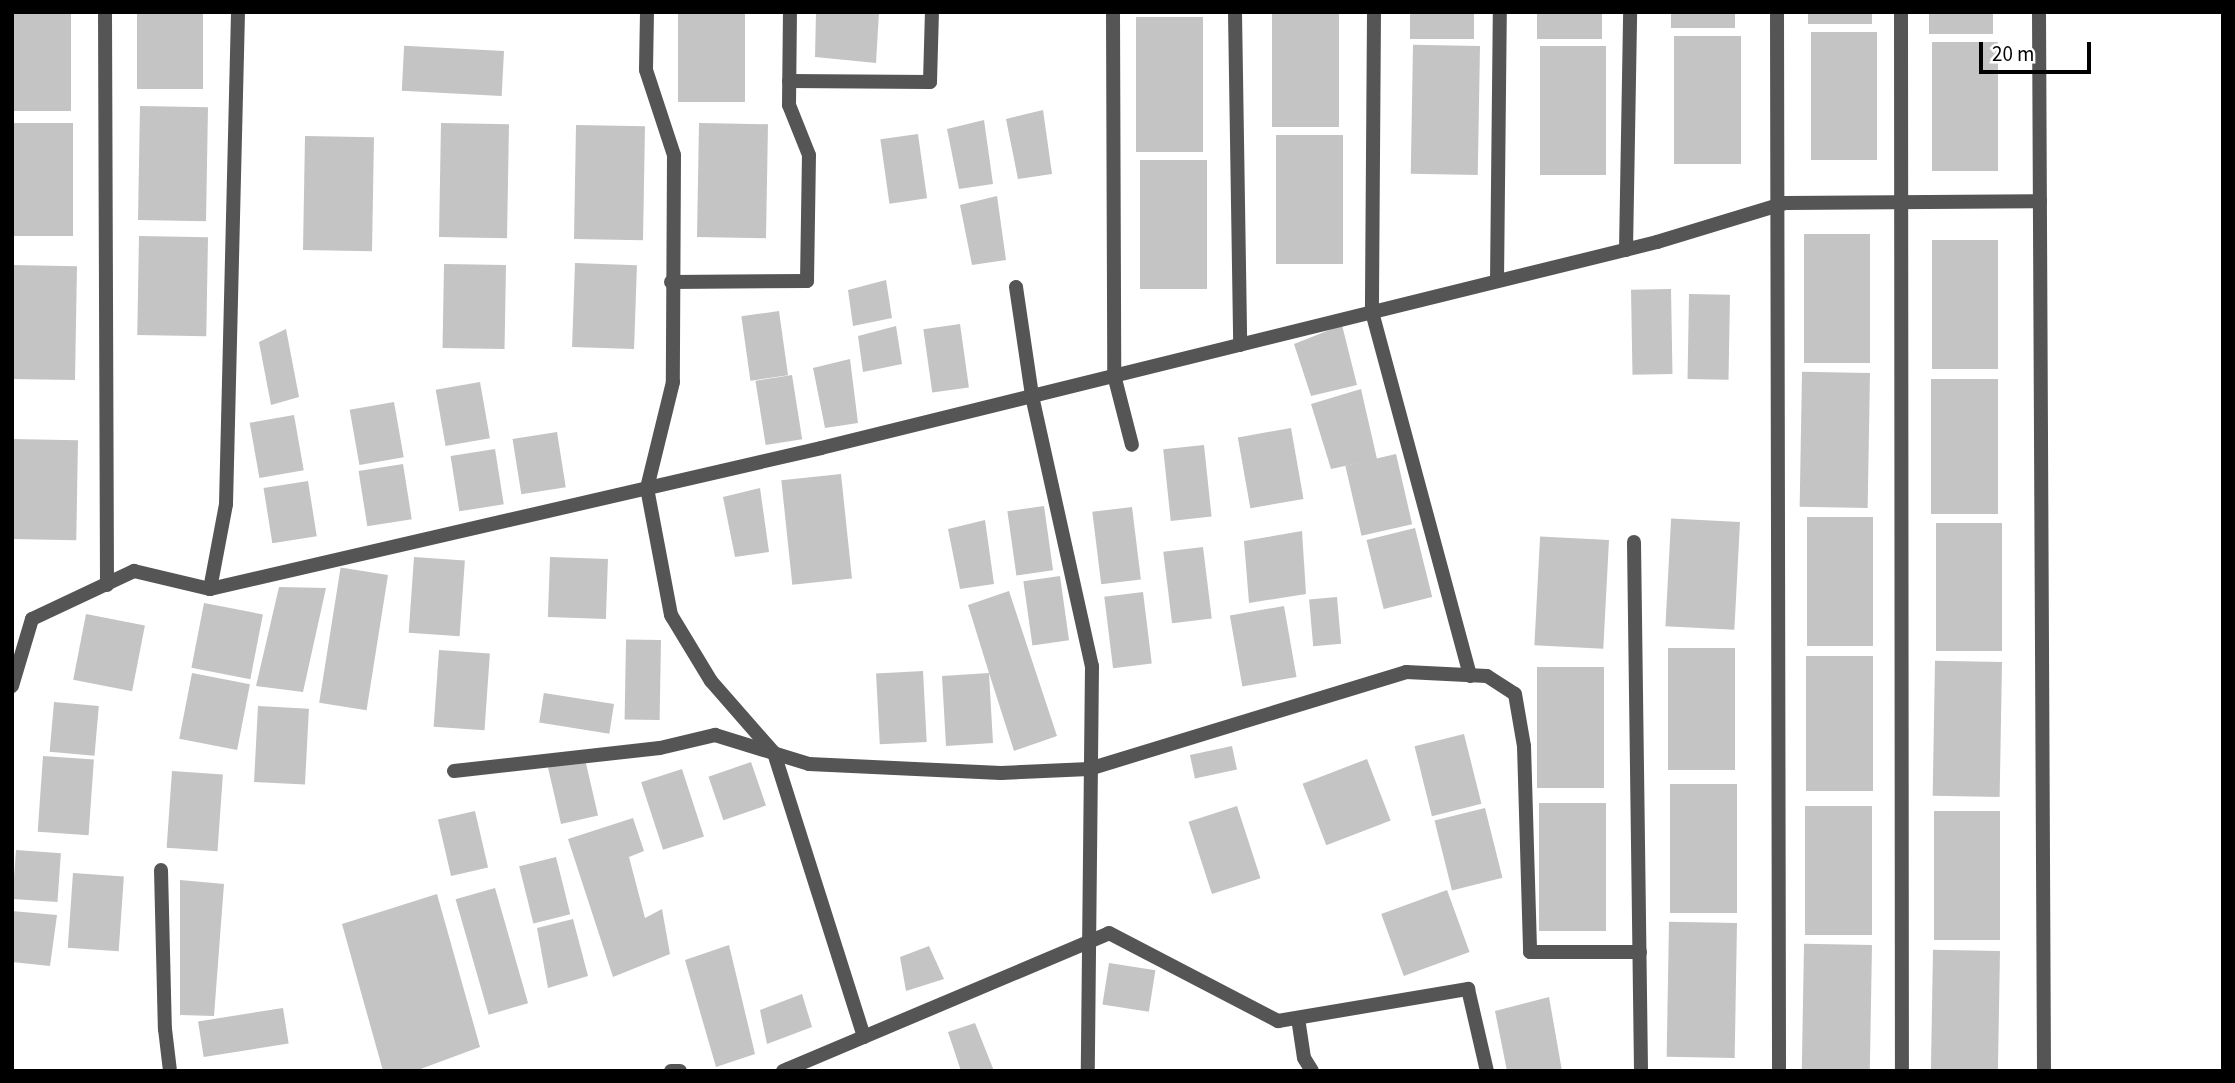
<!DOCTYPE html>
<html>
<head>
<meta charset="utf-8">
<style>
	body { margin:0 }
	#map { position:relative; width:2235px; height:1083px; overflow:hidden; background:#fff; font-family:"Source Sans 3",sans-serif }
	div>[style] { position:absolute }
	.building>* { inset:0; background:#c4c4c4; transform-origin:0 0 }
	.lane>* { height:14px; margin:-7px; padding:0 7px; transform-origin:7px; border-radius:7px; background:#555 }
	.street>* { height:14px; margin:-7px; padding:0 7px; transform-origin:7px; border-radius:7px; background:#555 }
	span { translate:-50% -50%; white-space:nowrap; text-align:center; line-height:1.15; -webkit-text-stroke:6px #fff; paint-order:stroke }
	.frame { position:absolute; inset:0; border:14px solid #000; pointer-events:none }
	.scale { position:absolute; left:1979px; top:42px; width:112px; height:32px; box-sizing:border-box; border:4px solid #000; border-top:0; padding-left:9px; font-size:21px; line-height:24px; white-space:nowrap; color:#000; -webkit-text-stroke:5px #fff; paint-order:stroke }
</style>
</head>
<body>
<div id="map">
	<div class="building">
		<div style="left:12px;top:12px;width:59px;height:99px"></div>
		<div style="left:137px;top:12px;width:66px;height:77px"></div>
		<div style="left:678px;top:12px;width:67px;height:90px"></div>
		<div style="clip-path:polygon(816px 12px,879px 12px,876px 63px,815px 57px)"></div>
		<div style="left:1272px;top:12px;width:67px;height:115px"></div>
		<div style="left:1410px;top:12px;width:64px;height:27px"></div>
		<div style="left:1537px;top:12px;width:65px;height:27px"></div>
		<div style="left:1671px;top:12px;width:64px;height:16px"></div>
		<div style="left:1808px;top:12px;width:64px;height:12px"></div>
		<div style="left:1929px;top:12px;width:64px;height:22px"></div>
		<div style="left:1203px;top:17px;width:135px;height:67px;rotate:90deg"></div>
		<div style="left:1877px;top:32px;width:128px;height:66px;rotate:90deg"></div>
		<div style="left:1741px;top:36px;width:128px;height:67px;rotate:90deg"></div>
		<div style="left:1998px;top:42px;width:129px;height:66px;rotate:90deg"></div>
		<div style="left:1480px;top:46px;width:129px;height:67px;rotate:91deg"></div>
		<div style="left:1606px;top:46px;width:129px;height:66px;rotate:90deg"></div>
		<div style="left:504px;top:51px;width:45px;height:100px;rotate:93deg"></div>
		<div style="left:140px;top:106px;width:68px;height:114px;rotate:1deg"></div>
		<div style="clip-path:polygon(1043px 110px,1052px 174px,1018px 179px,1006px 119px)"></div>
		<div style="clip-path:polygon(984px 120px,993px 184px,959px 189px,947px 129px)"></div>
		<div style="left:12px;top:123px;width:61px;height:113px"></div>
		<div style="left:441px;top:123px;width:68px;height:114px;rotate:1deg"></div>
		<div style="left:699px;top:123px;width:69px;height:114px;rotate:1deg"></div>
		<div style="left:576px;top:125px;width:69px;height:114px;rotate:1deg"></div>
		<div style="left:918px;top:134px;width:65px;height:38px;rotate:82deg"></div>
		<div style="left:1343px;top:135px;width:129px;height:67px;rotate:90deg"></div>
		<div style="left:305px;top:136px;width:69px;height:114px;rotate:1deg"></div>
		<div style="left:1207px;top:160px;width:129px;height:67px;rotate:90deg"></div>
		<div style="clip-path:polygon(997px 196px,1006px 260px,972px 265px,960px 205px)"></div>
		<div style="left:1870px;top:234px;width:129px;height:66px;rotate:90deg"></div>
		<div style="left:139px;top:236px;width:69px;height:99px;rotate:1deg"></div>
		<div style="left:1932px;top:240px;width:66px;height:129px"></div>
		<div style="left:575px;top:263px;width:62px;height:84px;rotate:2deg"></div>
		<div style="left:444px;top:264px;width:62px;height:84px;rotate:1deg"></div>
		<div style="left:12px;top:265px;width:65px;height:114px;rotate:1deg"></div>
		<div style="clip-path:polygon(886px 280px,892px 318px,853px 326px,848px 290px)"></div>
		<div style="left:1671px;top:289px;width:85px;height:40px;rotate:89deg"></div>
		<div style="left:1689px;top:294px;width:41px;height:85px;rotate:1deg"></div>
		<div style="left:779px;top:311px;width:65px;height:38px;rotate:82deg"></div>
		<div style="left:960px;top:324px;width:64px;height:37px;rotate:82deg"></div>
		<div style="clip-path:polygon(1342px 325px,1357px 385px,1311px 396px,1294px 344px)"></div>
		<div style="clip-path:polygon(896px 326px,902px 364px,863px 372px,858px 336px)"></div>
		<div style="clip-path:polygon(286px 329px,299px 397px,271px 405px,259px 342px)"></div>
		<div style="clip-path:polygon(850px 359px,858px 423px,825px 428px,813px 368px)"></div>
		<div style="left:1870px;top:373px;width:135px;height:68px;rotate:91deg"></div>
		<div style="left:792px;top:375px;width:65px;height:37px;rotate:81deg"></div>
		<div style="left:1998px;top:379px;width:135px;height:67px;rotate:90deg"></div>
		<div style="left:480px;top:382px;width:57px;height:45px;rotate:80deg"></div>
		<div style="clip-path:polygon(1361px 389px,1377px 459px,1331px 469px,1311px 404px)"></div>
		<div style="left:394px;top:402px;width:56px;height:45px;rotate:80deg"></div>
		<div style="left:294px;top:415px;width:56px;height:45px;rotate:80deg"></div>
		<div style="left:1291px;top:428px;width:72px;height:54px;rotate:80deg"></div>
		<div style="left:557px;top:432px;width:56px;height:45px;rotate:81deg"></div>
		<div style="left:12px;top:439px;width:66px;height:100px;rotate:1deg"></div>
		<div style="left:1204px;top:445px;width:72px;height:41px;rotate:84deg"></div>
		<div style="left:495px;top:449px;width:56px;height:45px;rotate:81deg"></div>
		<div style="left:1396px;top:454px;width:72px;height:52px;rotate:77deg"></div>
		<div style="left:403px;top:464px;width:56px;height:45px;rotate:81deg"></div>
		<div style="left:841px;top:474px;width:105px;height:60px;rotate:84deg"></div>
		<div style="left:308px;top:481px;width:56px;height:45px;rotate:81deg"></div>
		<div style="clip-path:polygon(760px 488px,769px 552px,735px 557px,723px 497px)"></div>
		<div style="left:1044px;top:506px;width:65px;height:37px;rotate:82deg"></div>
		<div style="left:1132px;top:507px;width:73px;height:40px;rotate:83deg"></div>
		<div style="left:1873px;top:517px;width:129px;height:66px;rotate:90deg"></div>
		<div style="clip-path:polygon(985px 520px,994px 584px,960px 589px,948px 529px)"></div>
		<div style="left:1740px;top:522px;width:108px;height:69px;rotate:93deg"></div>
		<div style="left:2002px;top:523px;width:128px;height:66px;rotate:90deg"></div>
		<div style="left:1415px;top:528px;width:71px;height:50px;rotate:76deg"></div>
		<div style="clip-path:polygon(1302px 531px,1306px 594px,1249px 603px,1244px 541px)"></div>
		<div style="left:1609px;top:540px;width:109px;height:69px;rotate:93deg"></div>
		<div style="left:1203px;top:547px;width:72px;height:40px;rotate:83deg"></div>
		<div style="left:414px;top:557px;width:51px;height:76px;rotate:4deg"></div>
		<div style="left:550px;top:557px;width:58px;height:60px;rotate:2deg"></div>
		<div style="left:388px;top:575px;width:137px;height:48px;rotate:99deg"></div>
		<div style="left:1060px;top:576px;width:65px;height:37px;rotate:82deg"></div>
		<div style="clip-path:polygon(279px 587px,326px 588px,303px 692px,256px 686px)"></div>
		<div style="clip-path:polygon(1009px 591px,1057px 736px,1014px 751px,989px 673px,993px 743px,946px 746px,942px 676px,989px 673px,968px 605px)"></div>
		<div style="left:1143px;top:592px;width:72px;height:39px;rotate:83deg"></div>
		<div style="left:1337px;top:597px;width:47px;height:28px;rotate:85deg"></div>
		<div style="left:204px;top:603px;width:60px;height:66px;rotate:11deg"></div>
		<div style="left:1284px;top:606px;width:72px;height:55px;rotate:80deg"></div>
		<div style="left:86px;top:614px;width:60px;height:67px;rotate:11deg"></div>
		<div style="left:661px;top:640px;width:80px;height:35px;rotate:91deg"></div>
		<div style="left:1735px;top:648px;width:122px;height:67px;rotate:90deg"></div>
		<div style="left:439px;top:650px;width:51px;height:77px;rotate:4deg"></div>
		<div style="left:1873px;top:656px;width:135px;height:67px;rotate:90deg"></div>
		<div style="left:2002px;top:662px;width:135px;height:67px;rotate:91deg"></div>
		<div style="left:1604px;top:667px;width:121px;height:67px;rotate:90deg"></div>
		<div style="left:923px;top:671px;width:71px;height:47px;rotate:87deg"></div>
		<div style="left:192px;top:673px;width:59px;height:67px;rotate:11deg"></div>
		<div style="left:54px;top:702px;width:45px;height:50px;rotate:5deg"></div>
		<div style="left:614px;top:704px;width:30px;height:71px;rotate:99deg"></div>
		<div style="left:258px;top:706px;width:51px;height:76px;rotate:3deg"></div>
		<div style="left:1464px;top:734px;width:72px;height:51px;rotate:76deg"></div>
		<div style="left:1232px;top:746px;width:24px;height:43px;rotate:78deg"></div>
		<div style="left:43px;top:756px;width:51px;height:76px;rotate:4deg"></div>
		<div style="left:585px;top:759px;width:58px;height:38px;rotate:77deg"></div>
		<div style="left:1367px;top:759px;width:66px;height:69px;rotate:69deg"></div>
		<div style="left:751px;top:762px;width:46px;height:45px;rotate:71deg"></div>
		<div style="left:682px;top:769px;width:71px;height:43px;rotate:72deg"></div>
		<div style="left:172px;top:771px;width:51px;height:77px;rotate:4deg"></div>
		<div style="left:1737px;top:784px;width:129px;height:67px;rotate:90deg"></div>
		<div style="left:1606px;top:803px;width:128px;height:67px;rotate:90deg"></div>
		<div style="left:1237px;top:806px;width:76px;height:51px;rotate:72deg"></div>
		<div style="left:1805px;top:806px;width:67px;height:129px"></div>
		<div style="left:1485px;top:808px;width:72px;height:52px;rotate:76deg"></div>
		<div style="left:475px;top:811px;width:58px;height:38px;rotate:77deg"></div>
		<div style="left:2000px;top:811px;width:129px;height:66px;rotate:90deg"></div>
		<div style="clip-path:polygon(633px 818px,644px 851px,629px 857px,645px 918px,662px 909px,670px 954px,613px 977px,568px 839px)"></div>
		<div style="left:16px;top:850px;width:45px;height:49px;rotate:4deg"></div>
		<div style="left:556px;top:857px;width:59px;height:38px;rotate:76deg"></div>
		<div style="left:73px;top:873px;width:51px;height:75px;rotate:4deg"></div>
		<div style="clip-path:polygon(180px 880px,224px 884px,214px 1016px,180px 1015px)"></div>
		<div style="left:495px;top:888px;width:120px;height:41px;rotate:74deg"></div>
		<div style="left:1447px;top:890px;width:66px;height:70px;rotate:70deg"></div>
		<div style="clip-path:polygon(437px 894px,480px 1047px,415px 1071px,383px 1071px,342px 924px)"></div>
		<div style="clip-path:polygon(12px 911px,57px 915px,50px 966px,12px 962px)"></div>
		<div style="clip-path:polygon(573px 919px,588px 976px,548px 988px,537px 928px)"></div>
		<div style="left:1737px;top:923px;width:135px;height:68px;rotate:91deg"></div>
		<div style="clip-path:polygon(729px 945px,755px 1054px,716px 1067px,685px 960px)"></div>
		<div style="left:1872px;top:945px;width:126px;height:68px;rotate:91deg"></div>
		<div style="clip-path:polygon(929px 946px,944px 979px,906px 991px,900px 957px)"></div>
		<div style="left:2000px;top:951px;width:120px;height:67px;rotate:91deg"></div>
		<div style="left:1109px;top:963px;width:47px;height:42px;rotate:9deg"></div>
		<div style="clip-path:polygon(802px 994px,812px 1027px,767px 1044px,760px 1010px)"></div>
		<div style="clip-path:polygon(1549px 997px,1562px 1071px,1507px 1071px,1495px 1011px)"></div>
		<div style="left:283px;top:1008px;width:36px;height:86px;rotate:81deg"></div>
		<div style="clip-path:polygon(975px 1023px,994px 1071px,961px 1071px,948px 1032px)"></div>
	</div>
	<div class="lane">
		<div style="left:105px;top:12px;width:573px;rotate:89.8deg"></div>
		<div style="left:647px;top:12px;width:58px;rotate:91deg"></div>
		<div style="left:646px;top:70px;width:89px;rotate:71.8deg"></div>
		<div style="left:674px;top:155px;width:227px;rotate:90.3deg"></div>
		<div style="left:673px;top:382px;width:109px;rotate:103.8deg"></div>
		<div style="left:647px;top:488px;width:129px;rotate:79.3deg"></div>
		<div style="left:671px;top:615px;width:77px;rotate:58.8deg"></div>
		<div style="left:711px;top:681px;width:96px;rotate:48.8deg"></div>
		<div style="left:774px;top:753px;width:298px;rotate:72.4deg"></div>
		<div style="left:1113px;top:12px;width:363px;rotate:89.8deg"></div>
		<div style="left:1114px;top:375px;width:72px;rotate:75.6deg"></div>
		<div style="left:1235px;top:12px;width:333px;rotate:89.1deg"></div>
		<div style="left:1374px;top:12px;width:300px;rotate:90.4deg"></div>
		<div style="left:1372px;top:312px;width:377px;rotate:74.9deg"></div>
		<div style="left:1777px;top:12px;width:1059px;rotate:89.89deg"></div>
		<div style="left:1901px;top:12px;width:1059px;rotate:89.95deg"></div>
		<div style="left:789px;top:81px;width:141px;rotate:0.4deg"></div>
		<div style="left:930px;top:82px;width:70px;rotate:-88.4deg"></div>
		<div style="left:1626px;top:250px;width:238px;rotate:-89deg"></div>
		<div style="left:1497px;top:281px;width:269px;rotate:-89.4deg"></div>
		<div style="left:671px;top:282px;width:136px;rotate:-0.4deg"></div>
		<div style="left:807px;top:281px;width:126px;rotate:-89.1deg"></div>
		<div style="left:809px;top:155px;width:54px;rotate:-111.8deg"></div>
		<div style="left:789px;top:105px;width:93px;rotate:-89.4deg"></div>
		<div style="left:1016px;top:287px;width:110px;rotate:81.6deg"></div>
		<div style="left:1032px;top:396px;width:277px;rotate:77.5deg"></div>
		<div style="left:1092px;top:666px;width:405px;rotate:90.6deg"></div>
		<div style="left:1634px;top:542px;width:529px;rotate:89.24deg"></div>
		<div style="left:454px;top:771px;width:207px;rotate:-6.4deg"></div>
		<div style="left:660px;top:748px;width:57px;rotate:-13.3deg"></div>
		<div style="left:715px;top:735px;width:98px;rotate:17.1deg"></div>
		<div style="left:809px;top:764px;width:192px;rotate:2.7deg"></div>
		<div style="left:1001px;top:773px;width:88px;rotate:-2.6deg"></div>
		<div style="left:1089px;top:769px;width:332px;rotate:-17deg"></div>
		<div style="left:1406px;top:672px;width:81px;rotate:2.8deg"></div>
		<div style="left:1487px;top:676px;width:33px;rotate:33deg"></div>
		<div style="left:1515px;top:694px;width:53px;rotate:80.2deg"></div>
		<div style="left:1524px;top:746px;width:206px;rotate:88.3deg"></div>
		<div style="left:1530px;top:952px;width:110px"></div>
		<div style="left:161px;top:870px;width:159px;rotate:88.6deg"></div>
		<div style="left:165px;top:1029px;width:42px;rotate:83.2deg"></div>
		<div style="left:1298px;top:1018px;width:40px;rotate:81.5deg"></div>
		<div style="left:1304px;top:1058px;width:15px;rotate:58deg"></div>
		<div style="left:671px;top:1071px;width:9px"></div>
		<div style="left:783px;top:1071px;width:354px;rotate:-22.9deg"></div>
		<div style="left:1109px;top:933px;width:191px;rotate:27.5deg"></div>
		<div style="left:1278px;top:1021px;width:193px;rotate:-9.6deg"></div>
		<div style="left:1468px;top:989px;width:84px;rotate:77deg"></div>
	</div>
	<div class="street">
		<div style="left:2039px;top:12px;width:1059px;rotate:89.73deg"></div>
		<div style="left:210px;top:589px;width:627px;rotate:-12.99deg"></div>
		<div style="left:821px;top:448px;width:861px;rotate:-13.84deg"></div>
		<div style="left:1657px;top:242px;width:134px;rotate:-16.9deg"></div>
		<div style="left:1785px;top:203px;width:255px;rotate:-0.4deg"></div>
		<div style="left:12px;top:686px;width:70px;rotate:-73.4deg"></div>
		<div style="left:32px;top:619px;width:113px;rotate:-25.2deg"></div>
		<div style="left:134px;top:571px;width:78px;rotate:13.3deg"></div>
		<div style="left:210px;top:589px;width:86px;rotate:-79.3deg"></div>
		<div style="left:226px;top:504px;width:492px;rotate:-88.6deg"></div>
		<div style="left:788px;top:1069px;width:2px;rotate:90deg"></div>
	</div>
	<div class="frame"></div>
	<div class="scale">20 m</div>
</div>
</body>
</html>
